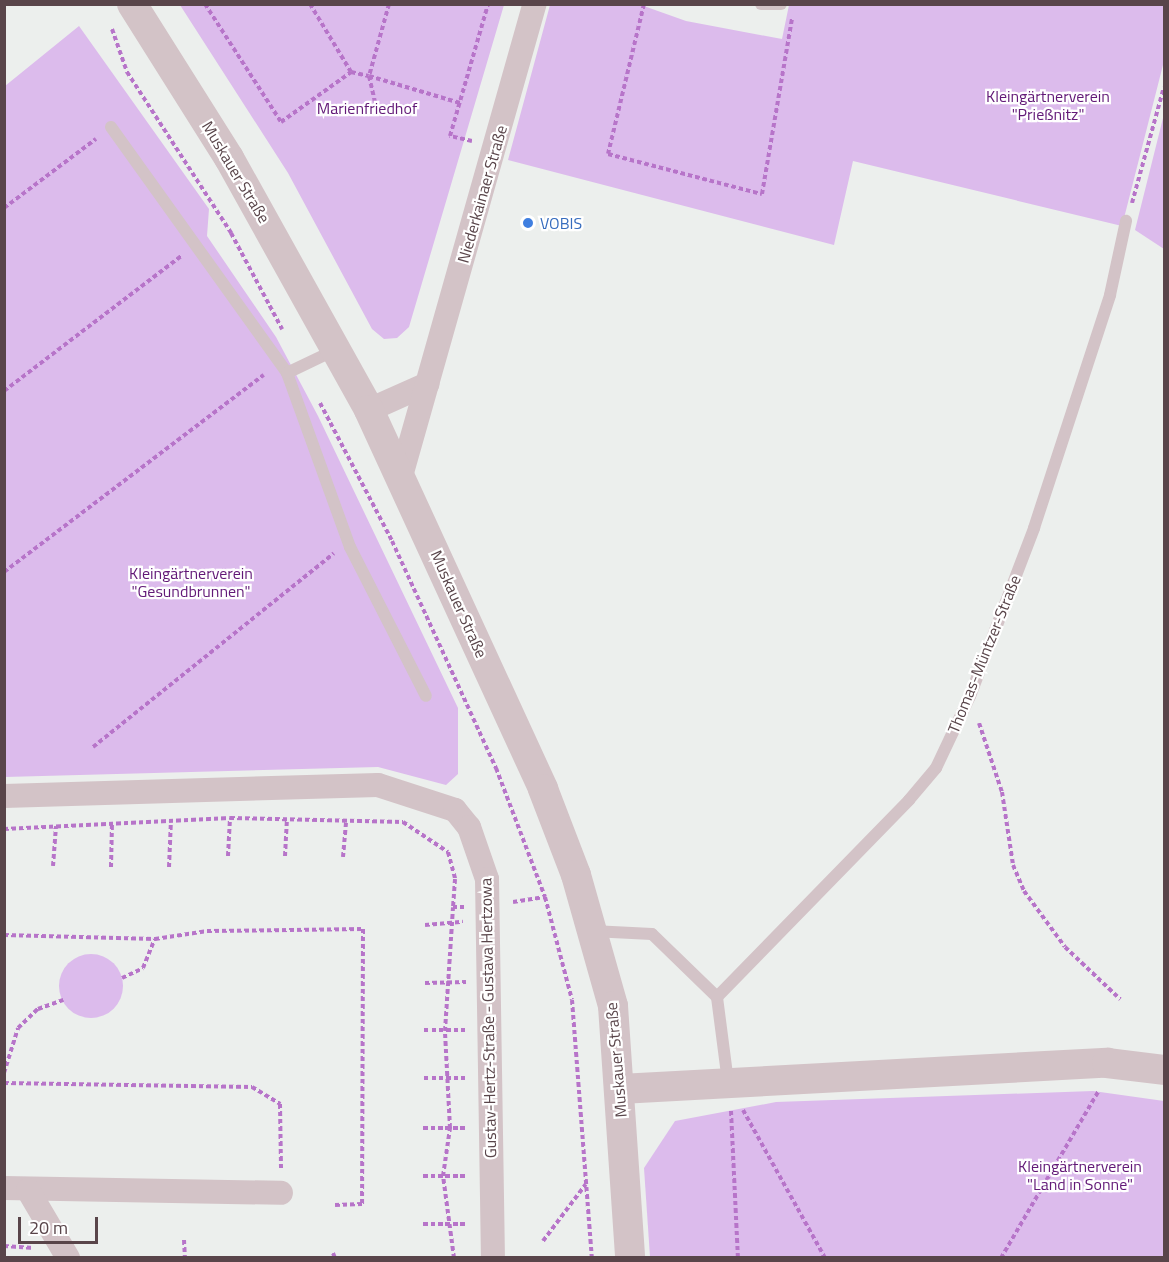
<!DOCTYPE html>
<html>
<head>
<meta charset="utf-8">
<style>
	body { margin:0 }
	#map { position:relative; width:1169px; height:1262px; overflow:hidden; background:#ecefed; font-family:"Titillium Web",sans-serif }
	div>[style] { position:absolute }
	.green>* { inset:0; background:#dcbbec }
	.round { border-radius:50% }
	.path>* { height:4px; margin-top:-2px; transform-origin:0; background:repeating-linear-gradient(90deg,#b774c9 0 4.5px,transparent 0 7.5px) }
	.service>* { height:12px; margin:-6px; padding:0 6px; transform-origin:6px; border-radius:6px; background:#d3c3c7 }
	.minor>* { height:24px; margin:-12px; padding:0 12px; transform-origin:12px; border-radius:12px; background:#d3c3c7 }
	.tertiary>* { height:30px; margin:-15px; padding:0 15px; transform-origin:15px; border-radius:15px; background:#d3c3c7 }
	.dots>* { width:16px; height:16px; translate:-50% -50%; box-sizing:border-box; border:3px solid #fff; border-radius:50% }
	span { translate:-50% -50%; white-space:nowrap; text-align:center; line-height:1.15; -webkit-text-stroke:4.5px #fff; paint-order:stroke }
	.park-label { font-size:16px; color:#621977 }
	.street-label { font-size:16px; color:#59454a }
	.shop-label { font-size:16px; color:#366cbe }
	.left { translate:0 -50%; text-align:left }
	.frame { position:absolute; inset:0; border:6px solid #59454a; pointer-events:none }
	.scale { position:absolute; left:18px; top:1217px; width:80px; height:27px; box-sizing:border-box; border:3px solid #59454a; border-top:0; padding-left:8px; font-size:18px; line-height:21px; white-space:nowrap; color:#59454a; -webkit-text-stroke:4px #fff; paint-order:stroke }
</style>
</head>
<body>
<div id="map">
	<div class="green">
		<div style="clip-path:polygon(180px 5px,504px 5px,409px 327px,397px 338px,384px 339px,372px 329px,288px 173px)"></div>
		<div style="clip-path:polygon(550px 5px,641px 5px,686px 21px,782px 39px,789px 5px,1164px 5px,1164px 61px,1122px 226px,853px 161px,834px 245px,508px 160px)"></div>
		<div style="clip-path:polygon(79px 26px,209px 209px,207px 236px,276px 337px,318px 416px,458px 708px,458px 774px,446px 785px,378px 767px,5px 777px,5px 86px)"></div>
		<div style="clip-path:polygon(1164px 114px,1164px 249px,1135px 230px)"></div>
		<div class="round" style="left:59px;top:954px;width:64px;height:64px"></div>
		<div style="clip-path:polygon(1093px 1091px,1164px 1101px,1164px 1257px,650px 1257px,644px 1168px,675px 1121px,776px 1102px)"></div>
	</div>
	<div class="path">
		<div style="left:205px;top:4px;width:140px;rotate:57.2deg"></div>
		<div style="left:281px;top:122px;width:86px;rotate:-35.5deg"></div>
		<div style="left:310px;top:4px;width:79px;rotate:58.9deg"></div>
		<div style="left:351px;top:72px;width:18px;rotate:13deg"></div>
		<div style="left:369px;top:76px;width:31px;rotate:77deg"></div>
		<div style="left:389px;top:4px;width:75px;rotate:105.5deg"></div>
		<div style="left:369px;top:76px;width:95px;rotate:16.5deg"></div>
		<div style="left:644px;top:4px;width:154px;rotate:103.5deg"></div>
		<div style="left:608px;top:154px;width:159px;rotate:14.6deg"></div>
		<div style="left:762px;top:194px;width:178px;rotate:-80.3deg"></div>
		<div style="left:112px;top:29px;width:46px;rotate:70.8deg"></div>
		<div style="left:127px;top:72px;width:192px;rotate:57.1deg"></div>
		<div style="left:231px;top:233px;width:109px;rotate:62deg"></div>
		<div style="left:472px;top:141px;width:23px;rotate:-167deg"></div>
		<div style="left:450px;top:136px;width:137px;rotate:-73.9deg"></div>
		<div style="left:1132px;top:203px;width:120px;rotate:-74.6deg"></div>
		<div style="left:4px;top:208px;width:115px;rotate:-36.9deg"></div>
		<div style="left:4px;top:391px;width:223px;rotate:-37.3deg"></div>
		<div style="left:320px;top:403px;width:156px;rotate:62.4deg"></div>
		<div style="left:392px;top:541px;width:250px;rotate:65.4deg"></div>
		<div style="left:496px;top:768px;width:138px;rotate:69.2deg"></div>
		<div style="left:545px;top:897px;width:106px;rotate:75.3deg"></div>
		<div style="left:572px;top:1000px;width:259px;rotate:85.6deg"></div>
		<div style="left:4px;top:572px;width:326px;rotate:-37.2deg"></div>
		<div style="left:979px;top:723px;width:73px;rotate:71.6deg"></div>
		<div style="left:1002px;top:792px;width:74px;rotate:81.4deg"></div>
		<div style="left:1013px;top:865px;width:28px;rotate:67deg"></div>
		<div style="left:1024px;top:891px;width:69px;rotate:53.8deg"></div>
		<div style="left:1065px;top:947px;width:76px;rotate:43.4deg"></div>
		<div style="left:93px;top:747px;width:309px;rotate:-38.8deg"></div>
		<div style="left:4px;top:829px;width:226px;rotate:-2.8deg"></div>
		<div style="left:230px;top:818px;width:173px;rotate:1.3deg"></div>
		<div style="left:403px;top:822px;width:54px;rotate:33.7deg"></div>
		<div style="left:448px;top:852px;width:28px;rotate:75deg"></div>
		<div style="left:455px;top:879px;width:28px;rotate:94deg"></div>
		<div style="left:228px;top:856px;width:38px;rotate:-87deg"></div>
		<div style="left:285px;top:856px;width:37px;rotate:-87deg"></div>
		<div style="left:343px;top:857px;width:37px;rotate:-85deg"></div>
		<div style="left:53px;top:866px;width:40px;rotate:-85.7deg"></div>
		<div style="left:111px;top:867px;width:44px;rotate:-88.7deg"></div>
		<div style="left:169px;top:867px;width:47px;rotate:-87.6deg"></div>
		<div style="left:513px;top:902px;width:32px;rotate:-9deg"></div>
		<div style="left:425px;top:925px;width:38px;rotate:-5deg"></div>
		<div style="left:4px;top:935px;width:151px;rotate:1.5deg"></div>
		<div style="left:155px;top:939px;width:53px;rotate:-8.7deg"></div>
		<div style="left:207px;top:931px;width:156px;rotate:-0.7deg"></div>
		<div style="left:363px;top:929px;width:275px;rotate:90.2deg"></div>
		<div style="left:362px;top:1204px;width:27px;rotate:178deg"></div>
		<div style="left:122px;top:978px;width:23px;rotate:-25deg"></div>
		<div style="left:143px;top:968px;width:31px;rotate:-68deg"></div>
		<div style="left:425px;top:983px;width:41px;rotate:-1.4deg"></div>
		<div style="left:424px;top:1030px;width:41px"></div>
		<div style="left:4px;top:1073px;width:47px;rotate:-72.7deg"></div>
		<div style="left:18px;top:1028px;width:28px;rotate:-44deg"></div>
		<div style="left:38px;top:1009px;width:27px;rotate:-20deg"></div>
		<div style="left:424px;top:1078px;width:41px"></div>
		<div style="left:4px;top:1083px;width:248px;rotate:0.9deg"></div>
		<div style="left:252px;top:1087px;width:33px;rotate:31deg"></div>
		<div style="left:280px;top:1104px;width:64px;rotate:89.1deg"></div>
		<div style="left:743px;top:1110px;width:169px;rotate:61deg"></div>
		<div style="left:731px;top:1111px;width:147px;rotate:87.3deg"></div>
		<div style="left:423px;top:1128px;width:44px"></div>
		<div style="left:423px;top:1176px;width:44px"></div>
		<div style="left:423px;top:1224px;width:44px"></div>
		<div style="left:184px;top:1240px;width:18px;rotate:87deg"></div>
		<div style="left:543px;top:1241px;width:71px;rotate:-53deg"></div>
		<div style="left:4px;top:1246px;width:30px;rotate:4deg"></div>
		<div style="left:333px;top:1253px;width:5px;rotate:68deg"></div>
		<div style="left:454px;top:1258px;width:83px;rotate:-97.6deg"></div>
		<div style="left:443px;top:1176px;width:49px;rotate:-81.7deg"></div>
		<div style="left:450px;top:1128px;width:97px;rotate:-93deg"></div>
		<div style="left:445px;top:1031px;width:124px;rotate:-86.3deg"></div>
		<div style="left:453px;top:907px;width:11px"></div>
		<div style="left:1001px;top:1258px;width:194px;rotate:-59.7deg"></div>
	</div>
	<div class="service">
		<div style="left:761px;top:4px;width:20px"></div>
		<div style="left:111px;top:127px;width:302px;rotate:54.4deg"></div>
		<div style="left:287px;top:373px;width:185px;rotate:70.1deg"></div>
		<div style="left:350px;top:547px;width:167px;rotate:63deg"></div>
		<div style="left:287px;top:373px;width:53px;rotate:-25.6deg"></div>
		<div style="left:592px;top:931px;width:60px;rotate:2.9deg"></div>
		<div style="left:652px;top:934px;width:91px;rotate:44.1deg"></div>
		<div style="left:728px;top:1082px;width:86px;rotate:-97.4deg"></div>
		<div style="left:717px;top:997px;width:275px;rotate:-45.7deg"></div>
		<div style="left:909px;top:800px;width:42px;rotate:-49.8deg"></div>
		<div style="left:936px;top:768px;width:80px;rotate:-64.7deg"></div>
		<div style="left:970px;top:696px;width:180px;rotate:-69.1deg"></div>
		<div style="left:1034px;top:528px;width:245px;rotate:-71.9deg"></div>
		<div style="left:1110px;top:295px;width:76px;rotate:-77.8deg"></div>
	</div>
	<div class="minor">
		<div style="left:369px;top:410px;width:64px;rotate:-24.1deg"></div>
		<div style="left:401px;top:476px;width:491px;rotate:-74.2deg"></div>
		<div style="left:4px;top:796px;width:374px;rotate:-1.7deg"></div>
		<div style="left:378px;top:785px;width:81px;rotate:18deg"></div>
		<div style="left:455px;top:810px;width:22px;rotate:51deg"></div>
		<div style="left:469px;top:827px;width:55px;rotate:70.9deg"></div>
		<div style="left:487px;top:879px;width:379px;rotate:89.1deg"></div>
		<div style="left:4px;top:1188px;width:277px;rotate:1deg"></div>
		<div style="left:28px;top:1190px;width:79px;rotate:59.5deg"></div>
	</div>
	<div class="tertiary">
		<div style="left:132px;top:4px;width:182px;rotate:57.8deg"></div>
		<div style="left:229px;top:158px;width:288px;rotate:60.9deg"></div>
		<div style="left:369px;top:410px;width:417px;rotate:65.3deg"></div>
		<div style="left:543px;top:789px;width:92px;rotate:69deg"></div>
		<div style="left:576px;top:875px;width:136px;rotate:74.2deg"></div>
		<div style="left:613px;top:1006px;width:253px;rotate:86.1deg"></div>
		<div style="left:620px;top:1089px;width:488px;rotate:-3.1deg"></div>
		<div style="left:1107px;top:1063px;width:57px;rotate:7deg"></div>
	</div>
	<div class="dots">
		<div style="left:528px;top:223px;background:#3f7fe0"></div>
	</div>
	<div class="park-label">
		<span style="left:1048px;top:105px">Kleingärtnerverein<br>"Prießnitz"</span>
		<span style="left:367px;top:108px">Marienfriedhof</span>
		<span style="left:191px;top:582px">Kleingärtnerverein<br>"Gesundbrunnen"</span>
		<span style="left:1080px;top:1175px">Kleingärtnerverein<br>"Land in Sonne"</span>
	</div>
	<div class="street-label">
		<span style="left:236px;top:172px;rotate:59deg">Muskauer Straße</span>
		<span style="left:482px;top:194px;rotate:-74deg">Niederkainaer Straße</span>
		<span style="left:459px;top:604px;rotate:66deg">Muskauer Straße</span>
		<span style="left:984px;top:654px;rotate:-68deg">Thomas-Müntzer-Straße</span>
		<span style="left:488px;top:1018px;rotate:-91deg">Gustav-Hertz-Straße - Gustava Hertzowa</span>
		<span style="left:616px;top:1060px;rotate:-95deg">Muskauer Straße</span>
	</div>
	<div class="shop-label">
		<span class="left" style="left:540px;top:223px">VOBIS</span>
	</div>
	<div class="frame"></div>
	<div class="scale">20 m</div>
</div>
</body>
</html>
